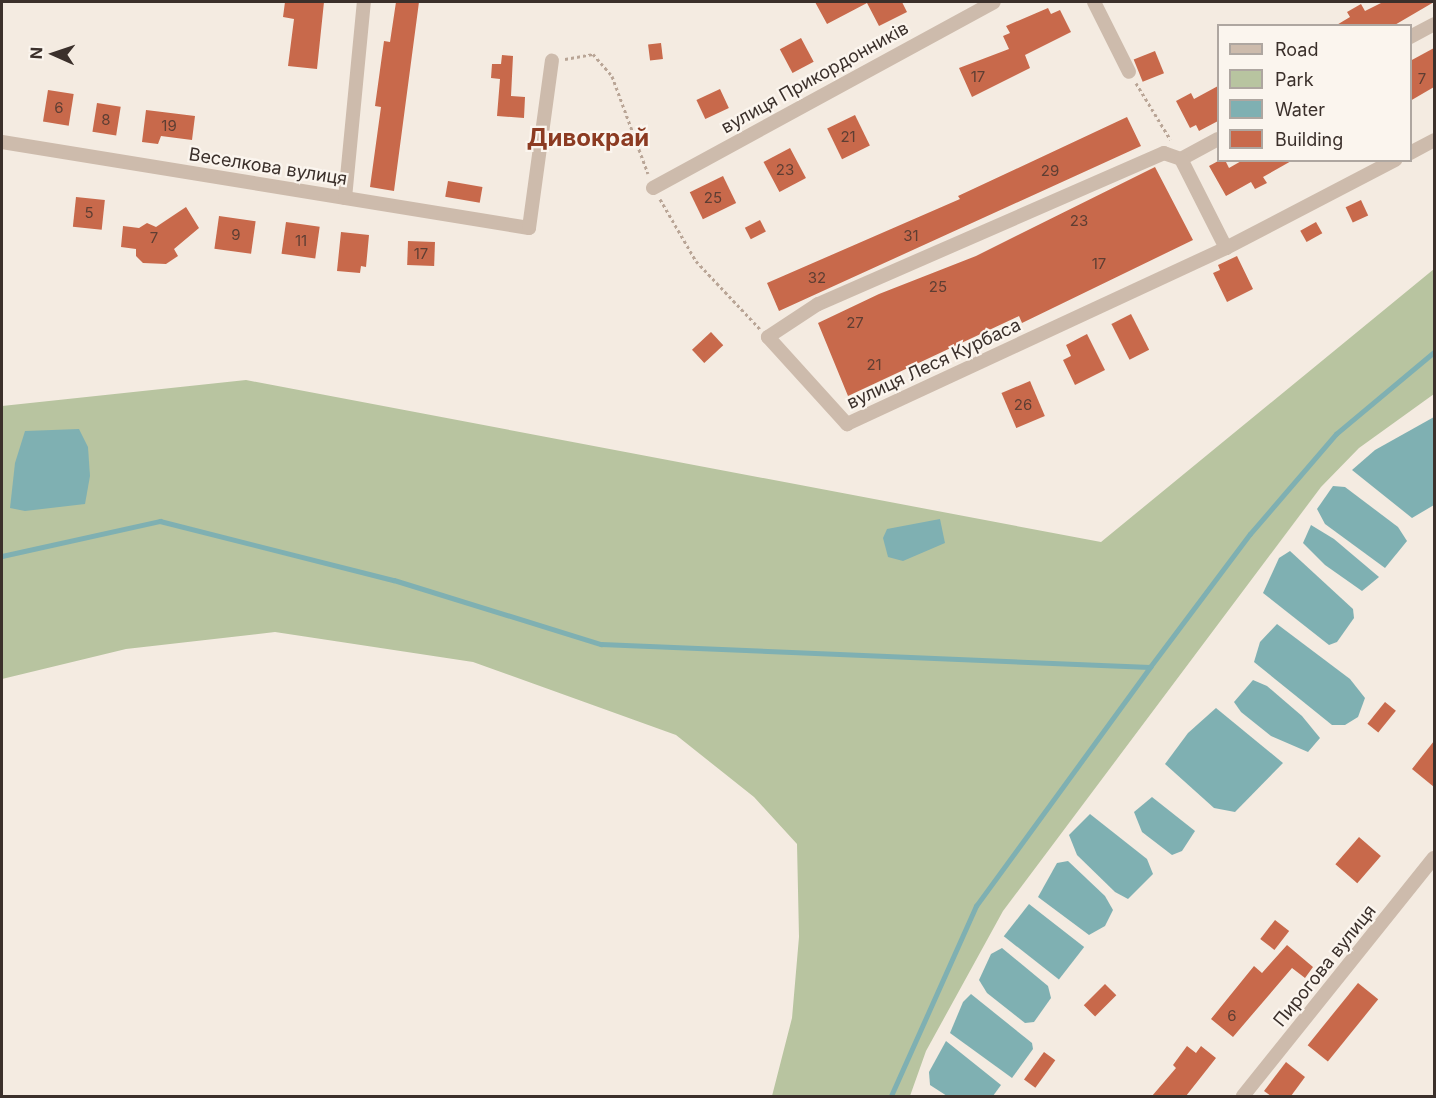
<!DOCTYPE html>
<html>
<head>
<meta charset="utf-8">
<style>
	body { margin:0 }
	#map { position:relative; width:1436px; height:1098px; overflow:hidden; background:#f4ebe1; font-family:Inter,sans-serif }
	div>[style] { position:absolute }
	.green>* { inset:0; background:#b8c4a0 }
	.water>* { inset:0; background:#7fb0b2; transform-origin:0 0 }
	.stream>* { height:4.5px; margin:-2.25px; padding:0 2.25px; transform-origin:2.25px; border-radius:2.25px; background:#7fb0b2 }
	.building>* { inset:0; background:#c8694b; transform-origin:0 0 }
	.path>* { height:3px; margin-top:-1.5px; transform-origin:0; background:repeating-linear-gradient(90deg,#b9a596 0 3px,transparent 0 6px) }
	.street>* { height:14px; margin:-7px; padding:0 7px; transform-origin:7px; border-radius:7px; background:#cdbbac }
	span { translate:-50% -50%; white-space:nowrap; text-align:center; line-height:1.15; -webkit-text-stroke:4.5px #fbf5ee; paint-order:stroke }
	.number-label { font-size:15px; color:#5e3e33 }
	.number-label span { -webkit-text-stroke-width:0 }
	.street-label { font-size:18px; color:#3b302b }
	.district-label { font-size:24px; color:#8c3b22; font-weight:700 }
	.frame { position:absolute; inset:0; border:3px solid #3b302b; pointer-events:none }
	.legend { position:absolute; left:1217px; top:24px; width:195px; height:138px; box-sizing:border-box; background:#fbf5ee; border:2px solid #aea6a0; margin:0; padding:8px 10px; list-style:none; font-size:18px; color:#3b302b }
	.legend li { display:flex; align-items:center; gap:12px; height:30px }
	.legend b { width:30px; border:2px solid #aea6a0 }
	.north { position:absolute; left:24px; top:24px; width:60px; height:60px; -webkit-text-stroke:4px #fbf5ee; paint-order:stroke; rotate:273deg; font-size:16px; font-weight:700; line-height:24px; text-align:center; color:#3b302b }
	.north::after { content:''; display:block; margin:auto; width:21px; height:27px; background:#3b302b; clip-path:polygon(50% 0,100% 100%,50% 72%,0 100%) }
</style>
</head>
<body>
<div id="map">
	<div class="green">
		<div style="clip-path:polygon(1434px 269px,1434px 394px,1359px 448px,1321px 487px,1003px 911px,926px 1051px,910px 1096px,772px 1096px,792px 1018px,799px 937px,797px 844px,754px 797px,676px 735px,473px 662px,275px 632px,126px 649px,2px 679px,2px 406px,246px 380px,1101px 542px)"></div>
	</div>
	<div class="water">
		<div style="clip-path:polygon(1434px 417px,1434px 505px,1412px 518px,1352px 470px,1375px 450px)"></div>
		<div style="clip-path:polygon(79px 429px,88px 447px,90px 476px,85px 504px,25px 511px,10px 508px,15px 463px,25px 431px)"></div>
		<div style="clip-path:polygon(1333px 486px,1345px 487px,1398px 527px,1407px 541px,1385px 568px,1325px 524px,1317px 509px)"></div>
		<div style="clip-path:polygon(940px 519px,945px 543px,903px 561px,888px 557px,883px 538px,887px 529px)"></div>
		<div style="clip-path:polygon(1311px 525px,1334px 539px,1379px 577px,1362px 591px,1325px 565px,1303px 543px)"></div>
		<div style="clip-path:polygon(1290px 551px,1353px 609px,1354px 618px,1337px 642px,1329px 645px,1263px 593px,1279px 558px)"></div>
		<div style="clip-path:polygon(1277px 624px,1350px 679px,1365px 698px,1358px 717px,1345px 725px,1332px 725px,1254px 662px,1260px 642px)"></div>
		<div style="clip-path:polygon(1253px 680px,1267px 686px,1302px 716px,1320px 738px,1308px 752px,1271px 736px,1241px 712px,1234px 702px)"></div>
		<div style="clip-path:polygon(1216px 708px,1283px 763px,1235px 812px,1214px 808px,1165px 764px,1188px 733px)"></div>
		<div style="clip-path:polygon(1152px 797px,1195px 831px,1182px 851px,1172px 855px,1142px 832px,1134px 812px)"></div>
		<div style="clip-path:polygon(1090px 814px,1147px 859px,1153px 874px,1128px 899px,1115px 892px,1077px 855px,1069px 835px)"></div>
		<div style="clip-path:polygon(1068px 861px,1105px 896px,1113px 910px,1105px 926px,1089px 935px,1038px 897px,1057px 863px)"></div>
		<div style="left:1029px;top:904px;width:70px;height:41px;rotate:38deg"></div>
		<div style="clip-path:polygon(1002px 948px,1048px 986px,1051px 998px,1034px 1022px,1025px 1023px,987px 993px,979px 980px,991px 954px)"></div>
		<div style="clip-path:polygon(971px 994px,1032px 1043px,1033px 1049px,1012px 1078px,950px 1033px,963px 1002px)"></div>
		<div style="clip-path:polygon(946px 1041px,1001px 1085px,993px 1096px,947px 1096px,930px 1085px,929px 1072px)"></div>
	</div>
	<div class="stream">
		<div style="left:2px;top:556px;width:162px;rotate:-12.5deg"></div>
		<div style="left:160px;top:521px;width:241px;rotate:14.2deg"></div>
		<div style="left:394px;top:580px;width:217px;rotate:17.2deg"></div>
		<div style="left:601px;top:644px;width:549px;rotate:2.4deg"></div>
		<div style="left:891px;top:1096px;width:208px;rotate:-65.9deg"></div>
		<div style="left:976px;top:906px;width:296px;rotate:-53.9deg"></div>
		<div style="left:1150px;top:667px;width:166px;rotate:-53.1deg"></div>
		<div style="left:1250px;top:534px;width:132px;rotate:-49.3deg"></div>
		<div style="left:1336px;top:434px;width:128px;rotate:-39.9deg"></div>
	</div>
	<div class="building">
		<div style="clip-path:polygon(285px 2px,324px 2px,317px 69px,288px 66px,294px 19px,283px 17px)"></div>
		<div style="clip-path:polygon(396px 2px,419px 2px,394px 191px,370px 187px,381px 107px,375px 106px,384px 41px,390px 42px)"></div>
		<div style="clip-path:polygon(815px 2px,902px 2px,907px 12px,879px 26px,867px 3px,827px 24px)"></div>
		<div style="clip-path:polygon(1383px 2px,1434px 2px,1393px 26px,1335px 26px,1350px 17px,1347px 12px,1361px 4px,1365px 11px)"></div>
		<div style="clip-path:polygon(1048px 8px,1051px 14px,1060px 10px,1071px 32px,1025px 55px,1030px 68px,972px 97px,959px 68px,1009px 49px,1003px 36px,1010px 33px,1006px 26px)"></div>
		<div style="left:801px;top:38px;width:27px;height:24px;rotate:62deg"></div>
		<div style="left:661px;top:43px;width:16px;height:13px;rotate:83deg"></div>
		<div style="clip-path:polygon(1434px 48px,1434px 87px,1410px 101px,1410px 61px)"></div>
		<div style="left:1155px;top:51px;width:24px;height:23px;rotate:68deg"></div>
		<div style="clip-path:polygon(502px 55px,513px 56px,511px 96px,525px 97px,524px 118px,497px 116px,500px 79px,491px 78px,492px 64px,501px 64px)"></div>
		<div style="clip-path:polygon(1218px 86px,1218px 121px,1199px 131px,1196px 125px,1190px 128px,1176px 101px,1191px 93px,1194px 99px)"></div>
		<div style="left:720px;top:89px;width:21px;height:26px;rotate:65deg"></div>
		<div style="left:48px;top:90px;width:26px;height:32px;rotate:9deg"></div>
		<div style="left:97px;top:103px;width:24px;height:29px;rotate:9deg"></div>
		<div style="clip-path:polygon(146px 110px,195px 116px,192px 140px,161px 136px,158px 144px,142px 142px)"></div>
		<div style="left:855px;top:115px;width:34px;height:31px;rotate:64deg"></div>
		<div style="clip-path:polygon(1127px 117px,1141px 146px,779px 311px,767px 283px,960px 199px,958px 196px)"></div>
		<div style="left:790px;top:148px;width:34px;height:30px;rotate:62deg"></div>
		<div style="clip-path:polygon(1220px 160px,1225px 160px,1229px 168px,1243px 160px,1293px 160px,1263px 177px,1267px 183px,1255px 189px,1251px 182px,1226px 196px,1209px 166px)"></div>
		<div style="clip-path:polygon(1155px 167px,1193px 240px,1022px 323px,1019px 316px,848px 396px,818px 323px,879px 294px,976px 256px)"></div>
		<div style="left:723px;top:176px;width:30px;height:37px;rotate:64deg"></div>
		<div style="left:448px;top:181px;width:35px;height:16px;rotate:10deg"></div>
		<div style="left:76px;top:197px;width:29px;height:30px;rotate:6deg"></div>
		<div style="left:1361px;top:200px;width:17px;height:17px;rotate:65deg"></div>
		<div style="clip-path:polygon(186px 207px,199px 228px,174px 249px,178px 256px,166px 264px,143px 263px,136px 256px,136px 249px,121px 247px,123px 226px,139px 228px,147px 223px,156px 227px)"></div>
		<div style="left:219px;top:216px;width:37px;height:33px;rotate:8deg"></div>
		<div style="left:760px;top:220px;width:13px;height:17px;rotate:63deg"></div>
		<div style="left:286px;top:222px;width:34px;height:32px;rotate:8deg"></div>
		<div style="left:1316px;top:222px;width:13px;height:18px;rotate:61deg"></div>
		<div style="clip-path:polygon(341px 232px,369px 235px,366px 267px,361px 266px,360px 273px,337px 271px)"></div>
		<div style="left:408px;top:241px;width:27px;height:24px;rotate:2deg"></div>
		<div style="clip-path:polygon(1237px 256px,1253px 289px,1227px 302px,1213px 273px,1220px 270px,1218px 265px)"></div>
		<div style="left:1131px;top:314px;width:40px;height:22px;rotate:63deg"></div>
		<div style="left:711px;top:332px;width:18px;height:26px;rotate:47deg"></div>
		<div style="clip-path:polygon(1087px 334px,1105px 370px,1075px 385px,1063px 360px,1071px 356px,1066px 345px)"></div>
		<div style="left:1030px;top:381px;width:38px;height:31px;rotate:67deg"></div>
		<div style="left:1385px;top:702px;width:14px;height:28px;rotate:39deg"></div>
		<div style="clip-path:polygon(1434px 741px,1434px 787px,1412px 769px)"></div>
		<div style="left:1359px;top:837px;width:29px;height:36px;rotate:41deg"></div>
		<div style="left:1275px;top:920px;width:18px;height:24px;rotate:38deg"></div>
		<div style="clip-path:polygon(1287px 945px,1313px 967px,1305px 978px,1292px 968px,1233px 1037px,1211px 1019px,1254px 966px,1262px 973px)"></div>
		<div style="left:1358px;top:983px;width:26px;height:80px;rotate:39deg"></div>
		<div style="left:1105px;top:984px;width:16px;height:30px;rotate:45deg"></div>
		<div style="clip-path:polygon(1187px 1046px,1196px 1053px,1201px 1046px,1216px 1058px,1186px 1096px,1152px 1096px,1176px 1068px,1173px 1065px)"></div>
		<div style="left:1044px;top:1052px;width:14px;height:34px;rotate:36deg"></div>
		<div style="clip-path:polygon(1286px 1062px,1305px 1077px,1291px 1096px,1271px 1096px,1264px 1091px)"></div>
	</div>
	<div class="path">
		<div style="left:565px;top:59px;width:28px;rotate:-10deg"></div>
		<div style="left:593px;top:54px;width:29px;rotate:49deg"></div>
		<div style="left:612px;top:76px;width:104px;rotate:69.8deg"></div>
		<div style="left:1136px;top:83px;width:66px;rotate:58.7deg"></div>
		<div style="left:660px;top:199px;width:72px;rotate:59.9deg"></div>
		<div style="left:696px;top:261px;width:93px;rotate:46.7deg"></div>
	</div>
	<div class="street">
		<div style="left:1094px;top:2px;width:78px;rotate:63.4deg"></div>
		<div style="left:1410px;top:37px;width:27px;rotate:-28deg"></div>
		<div style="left:1218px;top:139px;width:42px;rotate:151.6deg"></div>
		<div style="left:1181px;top:159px;width:18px;rotate:-161deg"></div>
		<div style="left:1164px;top:153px;width:378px;rotate:156.4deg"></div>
		<div style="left:818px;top:304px;width:60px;rotate:146.6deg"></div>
		<div style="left:768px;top:337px;width:118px;rotate:47.8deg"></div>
		<div style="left:847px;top:424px;width:418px;rotate:-24.9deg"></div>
		<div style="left:1226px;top:248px;width:191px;rotate:-27.5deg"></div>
		<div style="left:2px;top:142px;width:534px;rotate:9.27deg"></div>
		<div style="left:529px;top:228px;width:169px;rotate:-82.2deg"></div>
		<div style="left:1410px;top:153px;width:27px;rotate:-28deg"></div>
		<div style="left:1181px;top:159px;width:100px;rotate:63.2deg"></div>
		<div style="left:653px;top:188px;width:388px;rotate:-28.6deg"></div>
		<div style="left:345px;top:198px;width:197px;rotate:-84.5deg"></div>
		<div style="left:1243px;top:1096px;width:305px;rotate:-51.3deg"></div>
	</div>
	<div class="number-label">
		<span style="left:978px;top:77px">17</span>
		<span style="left:1422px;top:79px">7</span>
		<span style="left:59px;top:108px">6</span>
		<span style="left:106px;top:120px">8</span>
		<span style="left:169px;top:126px">19</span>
		<span style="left:848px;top:137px">21</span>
		<span style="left:785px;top:170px">23</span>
		<span style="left:1050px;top:171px">29</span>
		<span style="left:713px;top:198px">25</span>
		<span style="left:89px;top:213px">5</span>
		<span style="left:1079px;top:221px">23</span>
		<span style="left:236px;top:235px">9</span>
		<span style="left:911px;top:236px">31</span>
		<span style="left:154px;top:238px">7</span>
		<span style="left:301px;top:241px">11</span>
		<span style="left:421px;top:254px">17</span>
		<span style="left:1099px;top:264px">17</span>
		<span style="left:817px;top:278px">32</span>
		<span style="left:938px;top:287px">25</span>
		<span style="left:855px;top:323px">27</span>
		<span style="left:874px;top:365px">21</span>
		<span style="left:1023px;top:405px">26</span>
		<span style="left:1232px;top:1016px">6</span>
	</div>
	<div class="street-label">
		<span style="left:815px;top:78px;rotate:-29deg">вулиця Прикордонників</span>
		<span style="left:268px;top:167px;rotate:9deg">Веселкова вулиця</span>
		<span style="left:934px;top:364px;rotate:-25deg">вулиця Леся Курбаса</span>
		<span style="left:1325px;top:966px;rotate:-51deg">Пирогова вулиця</span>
	</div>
	<div class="district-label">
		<span style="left:588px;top:138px">Дивокрай</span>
	</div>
	<div class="frame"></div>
	<ul class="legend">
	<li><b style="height:8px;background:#cdbbac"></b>Road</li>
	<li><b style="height:16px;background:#b8c4a0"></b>Park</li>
	<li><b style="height:16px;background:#7fb0b2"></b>Water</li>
	<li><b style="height:16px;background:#c8694b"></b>Building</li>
	</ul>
	<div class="north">N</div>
</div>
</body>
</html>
